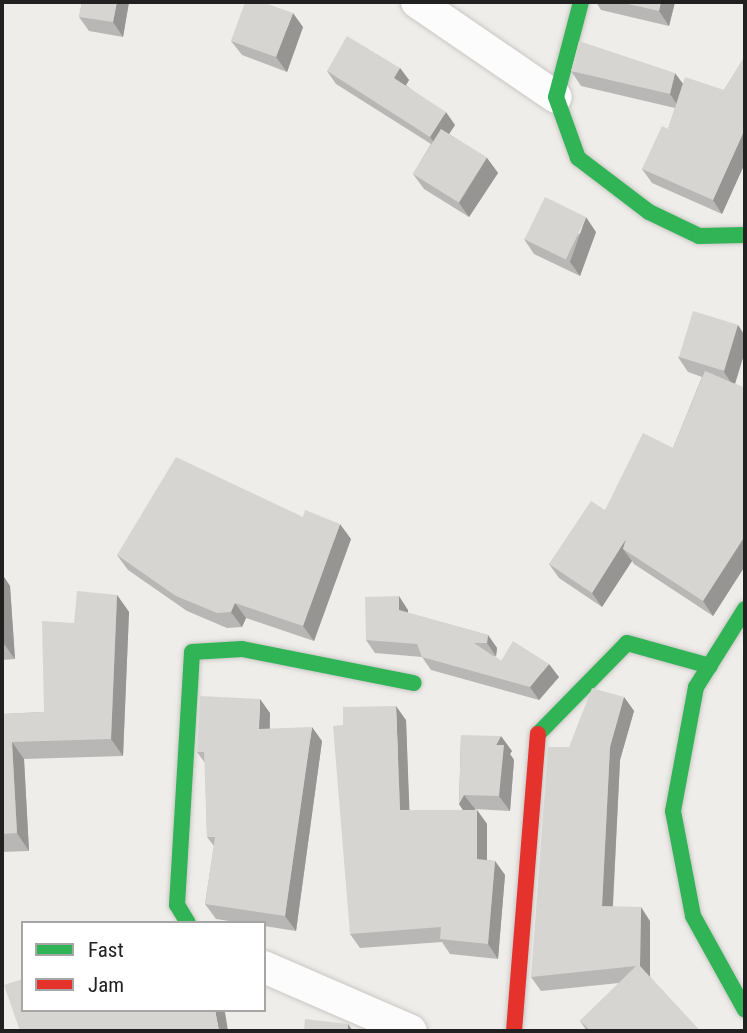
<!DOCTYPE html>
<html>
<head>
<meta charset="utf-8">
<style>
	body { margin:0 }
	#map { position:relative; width:747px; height:1033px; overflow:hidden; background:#efede9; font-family:"Roboto Condensed",sans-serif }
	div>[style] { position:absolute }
	.roads { filter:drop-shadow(0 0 2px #c8c7c5) drop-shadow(0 0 2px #c8c7c5) }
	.street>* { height:32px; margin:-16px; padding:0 16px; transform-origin:16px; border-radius:16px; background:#fdfcfc }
	.fast>* { height:16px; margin:-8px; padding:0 8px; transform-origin:8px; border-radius:8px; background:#30b455 }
	.jam>* { height:16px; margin:-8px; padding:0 8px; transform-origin:8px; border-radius:8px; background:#e5322d }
	.wall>* { inset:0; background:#b9b7b5 }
	.shaded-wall>* { inset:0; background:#969593 }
	.building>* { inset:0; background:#d7d5d2; transform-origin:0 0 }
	span { translate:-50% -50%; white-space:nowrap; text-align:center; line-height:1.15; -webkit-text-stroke:5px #fff; paint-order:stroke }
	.frame { position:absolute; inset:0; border:4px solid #212121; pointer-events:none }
	.legend { position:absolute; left:21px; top:921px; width:245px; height:91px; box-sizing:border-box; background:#fff; border:2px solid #a6a6a6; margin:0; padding:9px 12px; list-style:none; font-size:21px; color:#212121 }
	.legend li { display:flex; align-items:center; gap:14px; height:35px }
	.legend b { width:35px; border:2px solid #a6a6a6 }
</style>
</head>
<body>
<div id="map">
	<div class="roads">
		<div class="street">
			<div style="left:417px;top:2px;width:168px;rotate:34.4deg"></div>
			<div style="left:264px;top:967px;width:160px;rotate:23.5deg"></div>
		</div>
		<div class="fast">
			<div style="left:581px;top:2px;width:98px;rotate:104.7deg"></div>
			<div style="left:556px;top:97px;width:65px;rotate:70.2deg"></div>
			<div style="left:578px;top:158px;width:89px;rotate:37.3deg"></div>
			<div style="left:649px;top:212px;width:55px;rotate:25.6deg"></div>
			<div style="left:699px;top:236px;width:46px;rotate:-1.2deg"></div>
			<div style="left:745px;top:609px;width:92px;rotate:122.1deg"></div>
			<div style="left:696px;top:687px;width:126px;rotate:100.5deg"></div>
			<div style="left:673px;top:811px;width:107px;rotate:79.2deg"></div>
			<div style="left:693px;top:916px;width:107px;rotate:61deg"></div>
			<div style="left:538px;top:734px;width:127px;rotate:-45.6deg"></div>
			<div style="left:627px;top:643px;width:86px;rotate:15.5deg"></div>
			<div style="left:188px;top:923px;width:21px;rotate:-121deg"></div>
			<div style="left:177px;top:905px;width:253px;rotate:-86.6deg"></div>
			<div style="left:192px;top:652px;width:50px;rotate:-3.4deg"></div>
			<div style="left:242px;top:649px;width:175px;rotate:11.2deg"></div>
		</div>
		<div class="jam">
			<div style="left:514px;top:1031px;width:298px;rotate:-85.4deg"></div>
		</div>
	</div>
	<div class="wall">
		<div style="clip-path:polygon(82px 2px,129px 2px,123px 37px,89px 31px,79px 17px)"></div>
		<div style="clip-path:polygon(596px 2px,675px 2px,669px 26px,601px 10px)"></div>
		<div style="clip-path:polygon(303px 27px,287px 72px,242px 55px,231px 41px)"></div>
		<div style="clip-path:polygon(745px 56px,745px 163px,722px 214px,652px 183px,642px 169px,668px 129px,675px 108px,581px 86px,571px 71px,683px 83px,724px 90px)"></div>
		<div style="clip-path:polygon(400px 68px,409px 80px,406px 85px,455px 125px,449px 134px,487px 158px,498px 173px,469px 217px,424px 189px,413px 174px,431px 144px,336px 84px,327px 71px)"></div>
		<div style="clip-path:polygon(596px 232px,580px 276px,534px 254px,524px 239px)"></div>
		<div style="clip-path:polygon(738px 325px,745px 336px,745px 351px,735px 384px,745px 388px,745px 566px,713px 616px,634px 564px,632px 561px,602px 607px,559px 578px,549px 564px,605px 510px,673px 448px,702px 377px,688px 372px,678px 357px)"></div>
		<div style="clip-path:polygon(351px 539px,314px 641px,246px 618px,242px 627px,227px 628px,187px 611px,128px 570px,117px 555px)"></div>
		<div style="clip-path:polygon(2px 574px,10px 586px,15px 659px,2px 660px)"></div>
		<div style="clip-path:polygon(117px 595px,129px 612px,123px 756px,24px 759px,29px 851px,2px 852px,2px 714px,44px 712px,74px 623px)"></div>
		<div style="clip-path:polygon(408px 610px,408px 613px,488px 635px,497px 648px,496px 656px,494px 656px,501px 661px,559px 677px,539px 700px,431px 670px,422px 657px,375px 653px,366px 640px)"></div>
		<div style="clip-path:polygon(624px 697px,634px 711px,620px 760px,613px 907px,650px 921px,650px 977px,700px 1031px,587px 1031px,580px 1021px,619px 983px,541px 991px,531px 977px,569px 747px)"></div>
		<div style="clip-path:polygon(270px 713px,270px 729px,322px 741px,296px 931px,264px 926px,264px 923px,242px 923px,216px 919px,205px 904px,214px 846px,207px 837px,205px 763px,197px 752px)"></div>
		<div style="clip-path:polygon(406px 720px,409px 810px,463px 810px,459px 804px,461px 735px,512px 751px,510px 754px,514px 760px,510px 811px,475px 809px,477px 810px,487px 824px,487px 860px,495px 861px,505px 875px,498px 959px,450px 954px,442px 942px,360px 948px,350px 934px)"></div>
	</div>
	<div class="shaded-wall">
		<div style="clip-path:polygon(117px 2px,129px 2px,123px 37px,113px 22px)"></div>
		<div style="clip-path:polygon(661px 2px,675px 2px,669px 26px,659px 11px)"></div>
		<div style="clip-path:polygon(293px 13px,303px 27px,287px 72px,276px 57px)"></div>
		<div style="clip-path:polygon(400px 68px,409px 80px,403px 90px,394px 78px)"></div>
		<div style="clip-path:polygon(675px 73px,686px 88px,680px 109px,670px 94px)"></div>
		<div style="clip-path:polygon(446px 112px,455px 125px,439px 149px,430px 137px)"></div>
		<div style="clip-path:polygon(745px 129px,745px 163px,722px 214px,713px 200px)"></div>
		<div style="clip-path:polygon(487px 158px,498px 173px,469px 217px,459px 203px)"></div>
		<div style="clip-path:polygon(586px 217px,596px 232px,580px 276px,570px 262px)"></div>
		<div style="clip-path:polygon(738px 325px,745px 336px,745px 351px,734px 387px,724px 372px)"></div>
		<div style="clip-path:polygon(340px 524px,351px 539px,314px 641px,303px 626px)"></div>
		<div style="clip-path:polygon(626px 539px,623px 549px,632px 561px,602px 607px,592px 593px)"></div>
		<div style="clip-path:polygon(743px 539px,745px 542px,745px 566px,713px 616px,703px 601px)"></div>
		<div style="clip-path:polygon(2px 574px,10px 586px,15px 659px,4px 644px,2px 601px)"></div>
		<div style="clip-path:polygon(117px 595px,129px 612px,123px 756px,111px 739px)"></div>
		<div style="clip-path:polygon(399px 596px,408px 610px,408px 623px,399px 610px)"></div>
		<div style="clip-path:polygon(235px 603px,246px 618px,242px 627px,231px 612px)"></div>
		<div style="clip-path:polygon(488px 635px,497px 648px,496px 656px,487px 643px)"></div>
		<div style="clip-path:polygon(549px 664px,559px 677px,539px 700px,530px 687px)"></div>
		<div style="clip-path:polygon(624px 697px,634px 711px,620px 760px,612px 920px,602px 906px,610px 747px)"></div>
		<div style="clip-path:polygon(260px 699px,270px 713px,269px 744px,259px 729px)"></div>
		<div style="clip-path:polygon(396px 706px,406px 720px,410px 825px,400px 810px)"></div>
		<div style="clip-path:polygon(312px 727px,322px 741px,296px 931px,285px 916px)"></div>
		<div style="clip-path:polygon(501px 736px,512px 751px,510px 754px,514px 760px,510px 811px,499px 796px,496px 745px)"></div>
		<div style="clip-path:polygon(12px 742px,24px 759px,29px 851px,17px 833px)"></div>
		<div style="clip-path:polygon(464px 795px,475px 809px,469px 819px,459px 804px)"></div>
		<div style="clip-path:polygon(477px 810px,487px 824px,487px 873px,477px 859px)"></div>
		<div style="clip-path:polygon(495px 861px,505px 875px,498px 959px,488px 944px)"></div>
		<div style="clip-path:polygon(641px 907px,650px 921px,650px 980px,640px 966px)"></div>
		<div style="clip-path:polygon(215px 1010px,224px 1010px,225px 1012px,228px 1031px,219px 1031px)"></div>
		<div style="clip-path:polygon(348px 1024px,353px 1031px,348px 1031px)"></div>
	</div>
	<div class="building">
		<div style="clip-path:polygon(82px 2px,117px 2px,113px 22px,79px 17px)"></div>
		<div style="clip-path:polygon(245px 2px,262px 2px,293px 13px,276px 57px,231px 41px)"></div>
		<div style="clip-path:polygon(619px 2px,661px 2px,659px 11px)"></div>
		<div style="clip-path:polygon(347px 36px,400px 68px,394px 78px,446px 112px,430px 137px,327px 71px)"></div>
		<div style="clip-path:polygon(579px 41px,675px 73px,670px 94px,571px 71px)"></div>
		<div style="clip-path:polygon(745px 56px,745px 129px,713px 200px,642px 169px,662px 126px,668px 129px,685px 77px,724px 90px)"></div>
		<div style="left:441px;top:129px;width:54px;height:53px;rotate:32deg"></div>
		<div style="left:545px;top:197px;width:46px;height:47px;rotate:26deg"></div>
		<div style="left:693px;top:311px;width:47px;height:48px;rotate:17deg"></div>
		<div style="clip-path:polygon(705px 371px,745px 388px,745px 540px,743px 539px,703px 601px,623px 549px,626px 539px,592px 593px,549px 564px,591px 501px,605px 510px,643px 433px,673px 448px)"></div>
		<div style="clip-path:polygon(176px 457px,303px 517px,305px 510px,340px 524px,303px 626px,235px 603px,231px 612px,217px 613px,176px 596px,117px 555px)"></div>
		<div style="clip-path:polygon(77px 591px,117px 595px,111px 739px,12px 742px,17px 833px,2px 834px,2px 714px,44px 712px,42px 621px,74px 623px)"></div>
		<div style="clip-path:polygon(399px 596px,399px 610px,488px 635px,487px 643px,474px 643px,501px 661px,513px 641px,549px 664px,530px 687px,422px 657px,417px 644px,366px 640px,365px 597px)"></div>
		<div style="clip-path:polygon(2px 601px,4px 644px,2px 644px)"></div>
		<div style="clip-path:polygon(592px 688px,624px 697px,610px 747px,602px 906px,641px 907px,640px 966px,700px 1031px,591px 1031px,580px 1021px,636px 966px,531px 977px,548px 747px,569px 747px)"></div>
		<div style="clip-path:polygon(200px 696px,260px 699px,259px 729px,312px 727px,285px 916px,205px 904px,215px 837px,207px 837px,204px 752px,197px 752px)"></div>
		<div style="clip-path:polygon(396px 706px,400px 810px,477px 810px,477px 859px,495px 861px,488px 944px,440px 939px,441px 927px,350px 934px,333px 726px,343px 725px,343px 707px)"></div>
		<div style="clip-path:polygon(461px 735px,501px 736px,496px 745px,504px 745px,499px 796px,464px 795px,459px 804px)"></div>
		<div style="clip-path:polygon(23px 979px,23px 1010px,215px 1010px,219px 1031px,20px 1031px,4px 985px)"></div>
		<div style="clip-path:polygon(305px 1019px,348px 1024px,348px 1031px,304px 1031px)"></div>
	</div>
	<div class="frame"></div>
	<ul class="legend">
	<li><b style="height:9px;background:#30b455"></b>Fast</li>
	<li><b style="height:9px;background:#e5322d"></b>Jam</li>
	</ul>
</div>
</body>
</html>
